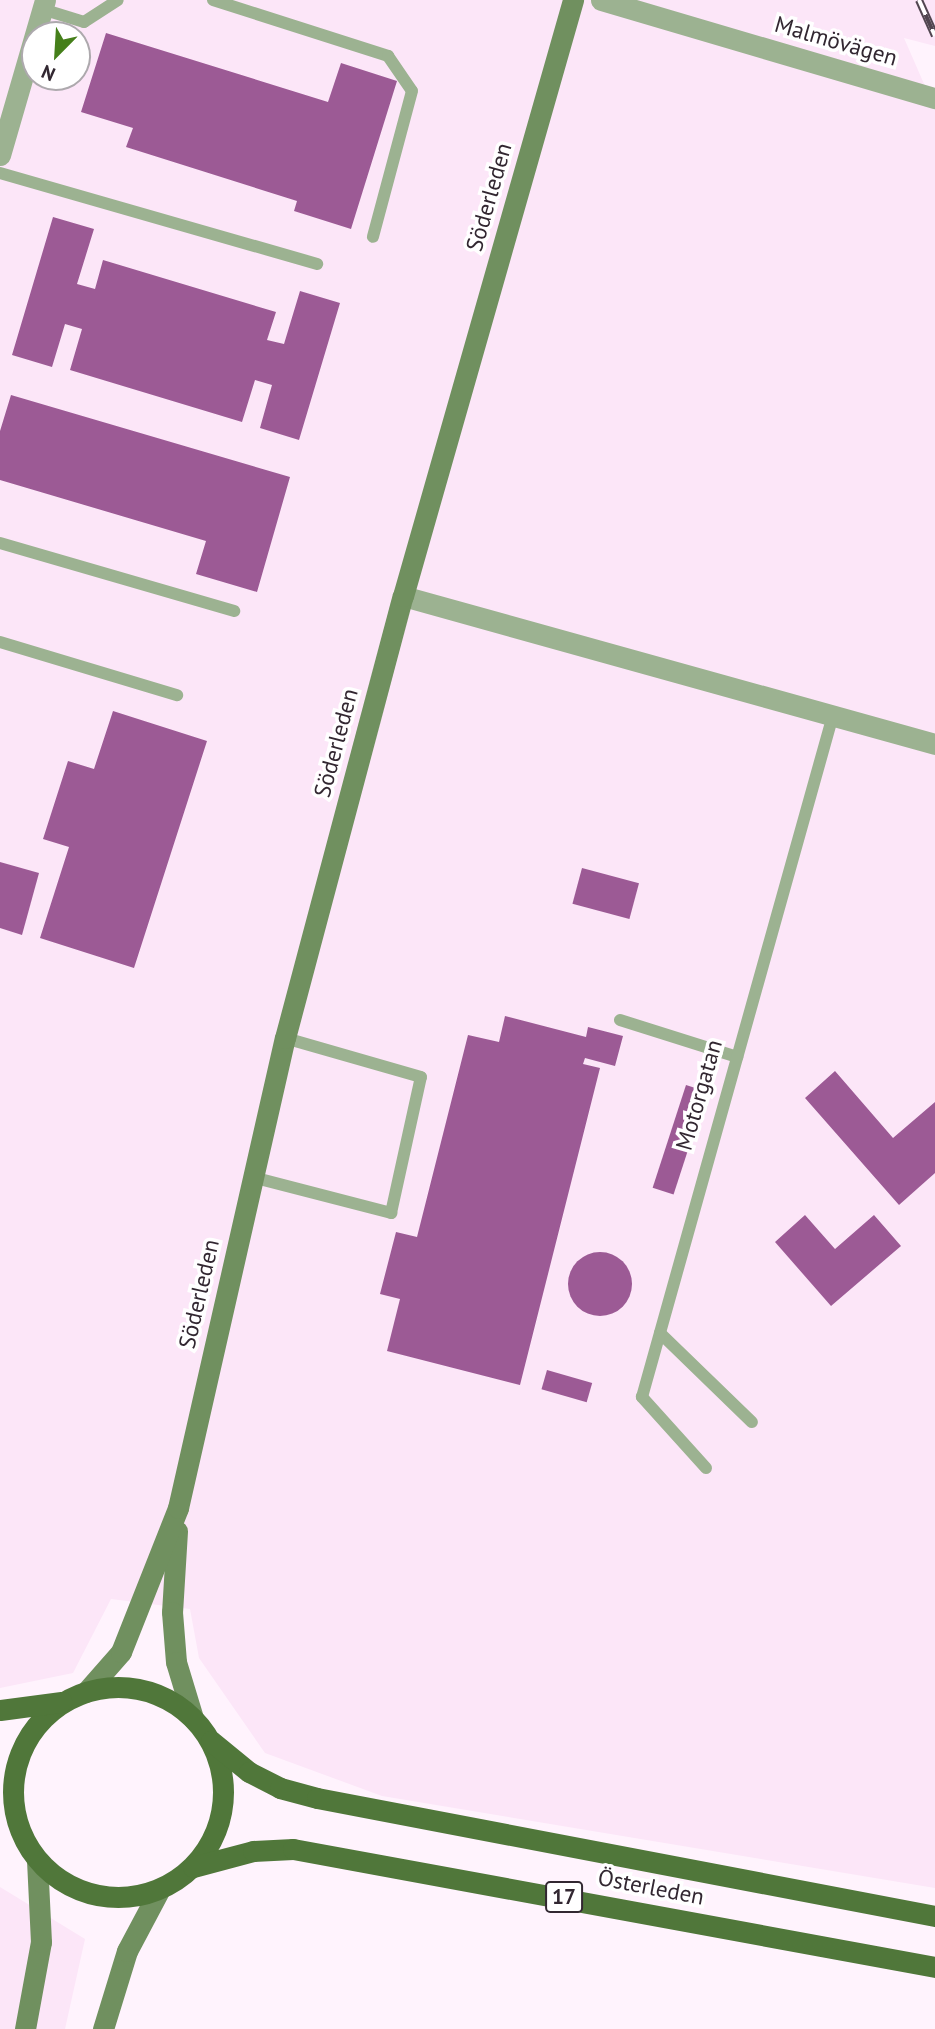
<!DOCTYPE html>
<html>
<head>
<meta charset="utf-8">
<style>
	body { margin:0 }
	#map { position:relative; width:935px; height:2029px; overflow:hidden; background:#fff3fd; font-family:"PT Sans",sans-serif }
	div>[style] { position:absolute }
	.built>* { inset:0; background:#fce6f8 }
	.building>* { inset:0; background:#9c5a95; transform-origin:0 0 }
	.round { border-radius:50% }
	.lane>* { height:12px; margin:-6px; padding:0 6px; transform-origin:6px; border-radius:6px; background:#9cb291 }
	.street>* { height:21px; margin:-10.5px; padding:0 10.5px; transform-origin:10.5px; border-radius:10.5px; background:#9cb291 }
	.secondary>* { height:21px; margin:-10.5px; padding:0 10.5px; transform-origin:10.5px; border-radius:10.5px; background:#70905f }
	.primary>* { height:21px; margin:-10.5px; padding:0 10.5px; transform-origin:10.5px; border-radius:10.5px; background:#50773a }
	.primary>.ring { margin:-10.5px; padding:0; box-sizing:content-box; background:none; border:21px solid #50773a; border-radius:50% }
	.rail>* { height:8px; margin-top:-4px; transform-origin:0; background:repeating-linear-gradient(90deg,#fff 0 16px,#514650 0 32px); box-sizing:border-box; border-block:2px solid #514650 }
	span { translate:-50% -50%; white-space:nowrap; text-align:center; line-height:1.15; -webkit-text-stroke:7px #fff; paint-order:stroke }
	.shield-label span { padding:2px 5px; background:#fff; border:2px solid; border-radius:5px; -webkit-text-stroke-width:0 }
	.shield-label { font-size:21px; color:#322731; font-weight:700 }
	.street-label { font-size:23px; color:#322731 }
	.north { position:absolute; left:21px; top:21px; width:70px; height:70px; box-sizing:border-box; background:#fff; border:2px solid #ada9ad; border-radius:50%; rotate:204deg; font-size:19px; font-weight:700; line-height:28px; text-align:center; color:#322731 }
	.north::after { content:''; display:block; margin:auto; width:24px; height:32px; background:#457f1a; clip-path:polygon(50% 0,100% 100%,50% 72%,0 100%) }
</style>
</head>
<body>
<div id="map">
	<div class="built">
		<div style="clip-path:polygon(evenodd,0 0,935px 0,935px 46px,904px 38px,935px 109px,935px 1888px,382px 1796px,265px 1753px,199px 1658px,190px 1609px,111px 1599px,73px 1673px,0 1688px,0 0,35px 35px,77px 35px,77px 77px,35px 77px,35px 35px)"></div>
		<div style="clip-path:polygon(0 1887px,85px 1939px,65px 2029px,0 2029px)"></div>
	</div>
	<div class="building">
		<div style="clip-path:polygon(106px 33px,328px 102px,341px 63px,397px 81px,351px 229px,294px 211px,297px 201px,126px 147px,133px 128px,81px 112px)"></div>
		<div style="clip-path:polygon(53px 217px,94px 229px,77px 284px,95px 289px,103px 260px,276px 312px,267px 340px,284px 344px,300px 291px,340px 303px,299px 440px,260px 428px,272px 385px,255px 380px,242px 422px,70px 370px,82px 329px,65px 324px,52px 367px,12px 355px)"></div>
		<div style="clip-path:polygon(11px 395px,290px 477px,257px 592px,196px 574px,206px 541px,0 480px,0 431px)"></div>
		<div style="clip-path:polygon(113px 711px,207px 741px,134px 968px,40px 938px,69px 847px,43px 839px,68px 761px,94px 769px)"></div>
		<div style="clip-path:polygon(0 862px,39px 873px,22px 935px,0 928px)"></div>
		<div style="left:582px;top:868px;width:59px;height:37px;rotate:15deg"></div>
		<div style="clip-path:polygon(505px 1016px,586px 1037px,588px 1027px,623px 1036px,615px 1066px,585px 1058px,583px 1064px,600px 1068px,520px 1385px,387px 1351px,400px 1299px,380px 1294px,396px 1232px,417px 1237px,468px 1035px,499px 1042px)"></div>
		<div style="clip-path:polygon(835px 1071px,893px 1138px,935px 1102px,935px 1173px,899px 1205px,805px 1098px)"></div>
		<div style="left:686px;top:1085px;width:22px;height:108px;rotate:18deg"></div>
		<div style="clip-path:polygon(805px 1215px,835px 1249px,874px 1215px,901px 1246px,831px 1306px,775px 1242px)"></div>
		<div class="round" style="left:568px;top:1252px;width:64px;height:64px"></div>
		<div style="left:547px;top:1370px;width:47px;height:20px;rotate:16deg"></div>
	</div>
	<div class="lane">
		<div style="left:213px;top:0;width:184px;rotate:17.7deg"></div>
		<div style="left:388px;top:56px;width:42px;rotate:55.6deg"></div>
		<div style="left:412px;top:91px;width:151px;rotate:105deg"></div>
		<div style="left:42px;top:9px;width:44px;rotate:17.2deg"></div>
		<div style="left:84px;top:22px;width:40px;rotate:-32.9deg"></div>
		<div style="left:0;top:173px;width:330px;rotate:16deg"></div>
		<div style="left:0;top:543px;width:244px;rotate:16.2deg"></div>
		<div style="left:0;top:642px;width:185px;rotate:16.7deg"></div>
		<div style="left:620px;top:1020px;width:123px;rotate:17.5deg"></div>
		<div style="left:252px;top:1177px;width:144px;rotate:14.5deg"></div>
		<div style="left:391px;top:1213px;width:139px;rotate:-77.6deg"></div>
		<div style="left:421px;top:1077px;width:141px;rotate:-164deg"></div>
		<div style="left:660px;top:1333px;width:128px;rotate:44.1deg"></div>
		<div style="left:706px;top:1468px;width:96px;rotate:-132deg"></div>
		<div style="left:642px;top:1397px;width:708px;rotate:-74.35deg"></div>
	</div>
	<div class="street">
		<div style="left:601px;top:0;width:348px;rotate:16.4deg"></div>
		<div style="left:0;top:155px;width:161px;rotate:-73.8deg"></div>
		<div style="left:403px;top:596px;width:552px;rotate:15.55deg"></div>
	</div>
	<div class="secondary">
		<div style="left:177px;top:1531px;width:81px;rotate:93.5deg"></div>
		<div style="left:172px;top:1612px;width:50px;rotate:85.4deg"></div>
		<div style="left:176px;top:1662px;width:59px;rotate:73.1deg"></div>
		<div style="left:86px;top:1692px;width:53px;rotate:-48.8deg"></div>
		<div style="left:121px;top:1652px;width:155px;rotate:-68.4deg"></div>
		<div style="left:178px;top:1508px;width:482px;rotate:-77.2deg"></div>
		<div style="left:285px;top:1038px;width:457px;rotate:-75.1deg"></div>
		<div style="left:403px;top:596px;width:620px;rotate:-74.08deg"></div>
		<div style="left:25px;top:2029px;width:88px;rotate:-79.6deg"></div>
		<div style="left:41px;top:1942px;width:82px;rotate:-92.8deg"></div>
		<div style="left:103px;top:2029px;width:82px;rotate:-72.9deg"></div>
		<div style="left:127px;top:1951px;width:70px;rotate:-62deg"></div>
	</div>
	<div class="primary">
		<div class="ring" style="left:13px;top:1687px;width:189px;height:189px"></div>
		<div style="left:0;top:1710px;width:62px;rotate:-7.5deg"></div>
		<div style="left:211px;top:1741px;width:49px;rotate:39.2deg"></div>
		<div style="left:249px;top:1772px;width:35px;rotate:27deg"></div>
		<div style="left:280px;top:1788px;width:38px;rotate:15deg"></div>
		<div style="left:317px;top:1798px;width:629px;rotate:10.81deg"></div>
		<div style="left:193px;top:1867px;width:62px;rotate:-14.9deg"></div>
		<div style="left:253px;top:1851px;width:40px;rotate:-2.9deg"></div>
		<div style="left:293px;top:1849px;width:653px;rotate:10.41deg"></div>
	</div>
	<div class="rail">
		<div style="left:919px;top:0;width:39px;rotate:66deg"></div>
	</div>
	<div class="shield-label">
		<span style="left:564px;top:1897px">17</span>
	</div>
	<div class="street-label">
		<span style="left:836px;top:41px;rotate:16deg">Malmövägen</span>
		<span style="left:489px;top:197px;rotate:-74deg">Söderleden</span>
		<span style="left:336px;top:743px;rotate:-75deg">Söderleden</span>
		<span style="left:699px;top:1095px;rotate:-74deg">Motorgatan</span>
		<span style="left:199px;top:1294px;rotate:-77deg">Söderleden</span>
		<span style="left:651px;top:1887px;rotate:11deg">Österleden</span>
	</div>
	<div class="north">N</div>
</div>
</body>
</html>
